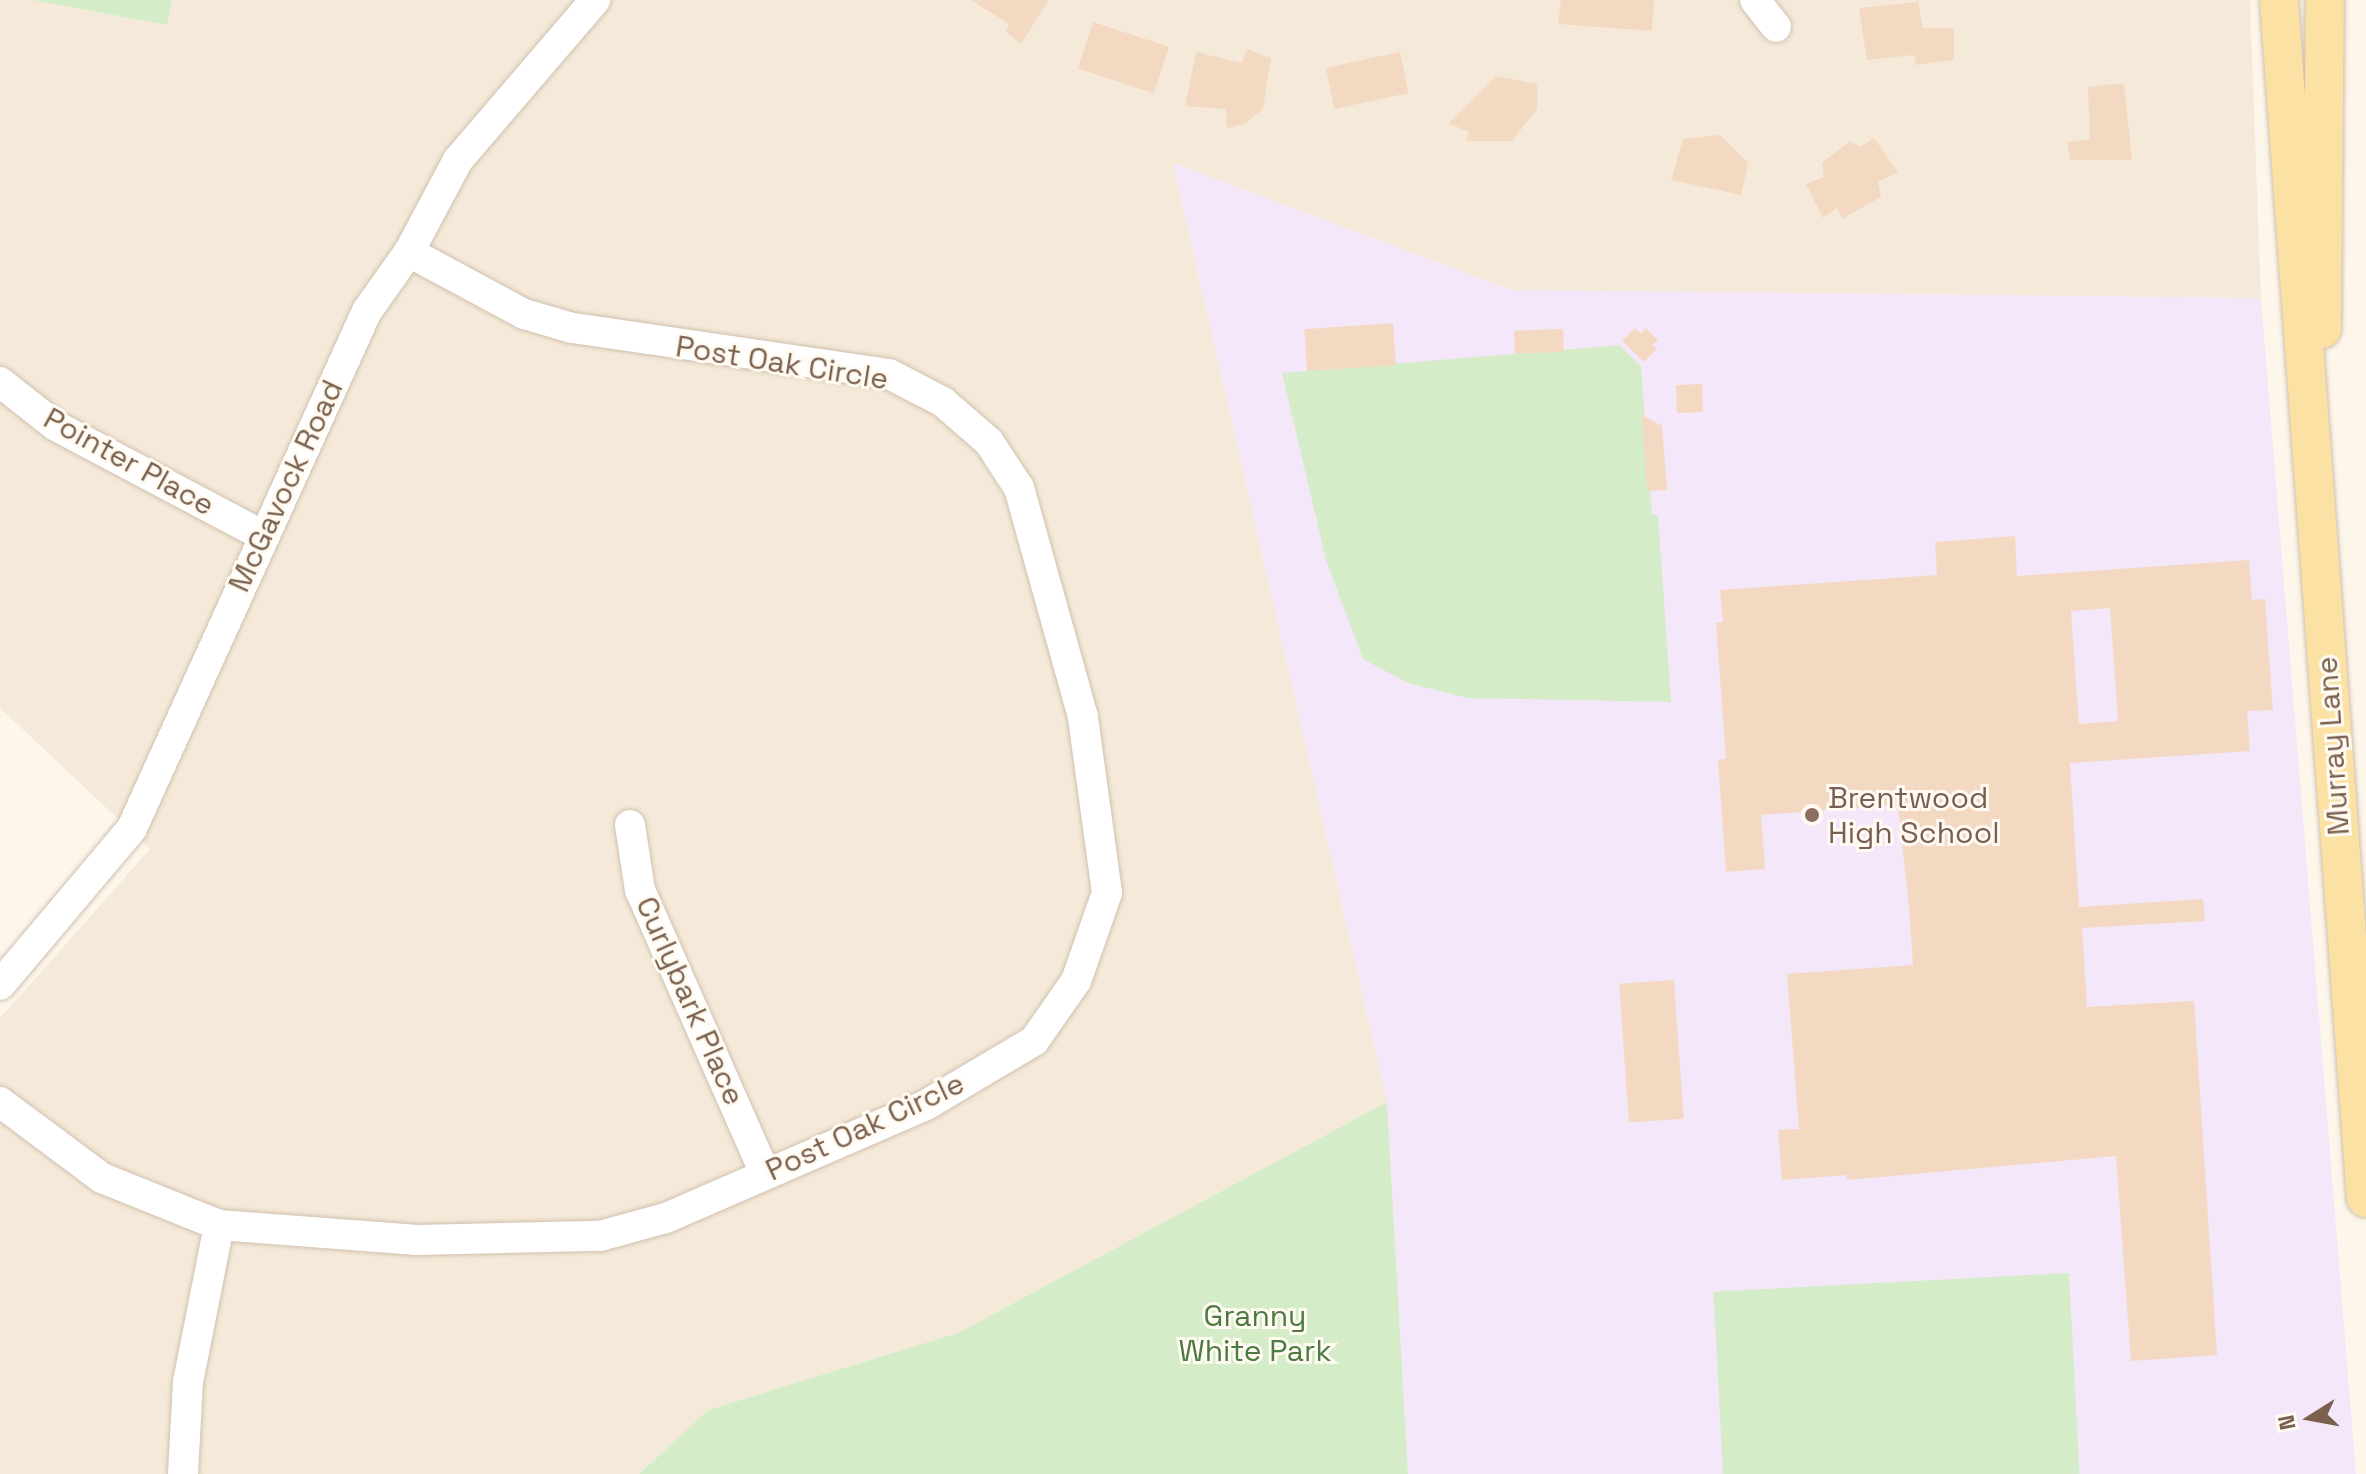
<!DOCTYPE html>
<html>
<head>
<meta charset="utf-8">
<style>
	body { margin:0 }
	#map { position:relative; width:2366px; height:1474px; overflow:hidden; background:#fdf7eb; font-family:"Space Grotesk",sans-serif }
	div>[style] { position:absolute }
	.residential>* { inset:0; background:#f5ead9 }
	.education>* { inset:0; background:#f4e7fa }
	.green>* { inset:0; background:#d4ecc8; transform-origin:0 0 }
	.building>* { inset:0; background:#f3d9c2; transform-origin:0 0 }
	.roads { filter:drop-shadow(0 0 2px #d1c0af) drop-shadow(0 0 2px #d1c0af) }
	.minor>* { height:30px; margin:-15px; padding:0 15px; transform-origin:15px; border-radius:15px; background:#fff }
	.major>* { height:38px; margin:-19px; padding:0 19px; transform-origin:19px; border-radius:19px; background:#fbe1a4 }
	.dots>* { width:22px; height:22px; translate:-50% -50%; box-sizing:border-box; border:4px solid #fffbf2; border-radius:50% }
	span { translate:-50% -50%; white-space:nowrap; text-align:center; line-height:1.15; -webkit-text-stroke:6px #fffbf2; paint-order:stroke }
	.street-label { font-size:30px; color:#7a604d }
	.education-label { font-size:30px; color:#785e54 }
	.left { translate:0 -50%; text-align:left }
	.park-label { font-size:30px; color:#4d7a41 }
	.north { position:absolute; left:2270px; top:1378px; width:80px; height:80px; -webkit-text-stroke:6px #fffbf2; paint-order:stroke; rotate:259deg; font-size:22px; font-weight:700; line-height:32px; text-align:center; color:#7a604d }
	.north::after { content:''; display:block; margin:auto; width:28px; height:36px; background:#7a604d; clip-path:polygon(50% 0,100% 100%,50% 72%,0 100%) }
</style>
</head>
<body>
<div id="map">
	<div class="residential">
		<div style="clip-path:polygon(0 0,32px 0,166px 25px,172px 0,2250px 0,2261px 298px,1511px 290px,1173px 163px,1387px 1102px,958px 1333px,708px 1410px,639px 1474px,0 1474px,0 1018px,150px 849px,0 708px)"></div>
	</div>
	<div class="education">
		<div style="clip-path:polygon(1173px 163px,1511px 290px,2261px 298px,2356px 1474px,1408px 1474px,1387px 1102px)"></div>
	</div>
	<div class="green">
		<div style="clip-path:polygon(32px 0,172px 0,167px 25px)"></div>
		<div style="clip-path:polygon(1619px 345px,1641px 366px,1652px 515px,1658px 515px,1671px 702px,1468px 698px,1408px 683px,1363px 659px,1326px 560px,1282px 373px)"></div>
		<div style="clip-path:polygon(1387px 1102px,1408px 1474px,639px 1474px,708px 1410px,958px 1333px)"></div>
		<div style="left:2069px;top:1273px;width:201px;height:356px;rotate:87deg"></div>
	</div>
	<div class="building">
		<div style="clip-path:polygon(971px 0,1049px 0,1021px 44px,1006px 32px,1009px 24px)"></div>
		<div style="clip-path:polygon(1561px 0,1654px 0,1652px 31px,1558px 24px)"></div>
		<div style="clip-path:polygon(1918px 2px,1923px 28px,1954px 28px,1954px 60px,1916px 65px,1914px 55px,1867px 60px,1859px 8px)"></div>
		<div style="left:1093px;top:22px;width:80px;height:49px;rotate:18deg"></div>
		<div style="clip-path:polygon(1247px 49px,1271px 58px,1263px 109px,1244px 124px,1227px 128px,1226px 109px,1185px 106px,1196px 52px,1242px 63px)"></div>
		<div style="left:1400px;top:52px;width:42px;height:76px;rotate:78deg"></div>
		<div style="clip-path:polygon(1496px 76px,1537px 84px,1537px 109px,1512px 141px,1467px 141px,1468px 132px,1449px 123px)"></div>
		<div style="clip-path:polygon(2124px 83px,2132px 160px,2070px 160px,2067px 142px,2090px 139px,2088px 87px)"></div>
		<div style="clip-path:polygon(1720px 135px,1748px 163px,1741px 195px,1671px 180px,1683px 139px)"></div>
		<div style="clip-path:polygon(1874px 138px,1898px 172px,1878px 182px,1881px 197px,1842px 219px,1837px 208px,1823px 218px,1806px 184px,1824px 177px,1822px 163px,1850px 141px,1860px 147px)"></div>
		<div style="left:1393px;top:323px;width:42px;height:89px;rotate:86deg"></div>
		<div style="clip-path:polygon(1635px 328px,1641px 334px,1646px 328px,1658px 340px,1652px 345px,1657px 349px,1644px 362px,1622px 341px)"></div>
		<div style="left:1563px;top:329px;width:23px;height:49px;rotate:88deg"></div>
		<div style="left:1702px;top:384px;width:28px;height:26px;rotate:88deg"></div>
		<div style="clip-path:polygon(1642px 415px,1662px 426px,1667px 490px,1647px 491px)"></div>
		<div style="clip-path:polygon(evenodd,2015px 536px,2017px 576px,2249px 560px,2252px 600px,2265px 599px,2273px 710px,2247px 711px,2250px 751px,2070px 763px,2079px 907px,2203px 899px,2205px 921px,2082px 928px,2087px 1007px,2194px 1001px,2217px 1355px,2131px 1361px,2116px 1156px,1847px 1180px,1847px 1175px,1782px 1180px,1778px 1130px,1799px 1129px,1787px 974px,1913px 965px,1909px 907px,1898px 805px,1761px 815px,1765px 869px,1726px 872px,1718px 760px,1726px 759px,1716px 623px,1723px 622px,1720px 590px,1937px 575px,1935px 542px,2015px 536px,2110px 608px,2118px 721px,2079px 724px,2071px 611px,2110px 608px)"></div>
		<div style="left:1674px;top:980px;width:139px;height:55px;rotate:86deg"></div>
	</div>
	<div class="roads">
		<div class="minor">
			<div style="left:1755px;top:0;width:34px;rotate:52deg"></div>
			<div style="left:0;top:382px;width:71px;rotate:38.2deg"></div>
			<div style="left:56px;top:426px;width:233px;rotate:27.9deg"></div>
			<div style="left:630px;top:825px;width:66px;rotate:81.3deg"></div>
			<div style="left:640px;top:890px;width:309px;rotate:66.2deg"></div>
			<div style="left:0;top:985px;width:205px;rotate:-49.9deg"></div>
			<div style="left:132px;top:828px;width:568px;rotate:-65.56deg"></div>
			<div style="left:367px;top:311px;width:72px;rotate:-54.6deg"></div>
			<div style="left:409px;top:252px;width:104px;rotate:-62deg"></div>
			<div style="left:458px;top:160px;width:211px;rotate:-49.4deg"></div>
			<div style="left:0;top:1102px;width:127px;rotate:36.7deg"></div>
			<div style="left:102px;top:1178px;width:126px;rotate:21.9deg"></div>
			<div style="left:219px;top:1225px;width:199px;rotate:4.3deg"></div>
			<div style="left:417px;top:1240px;width:183px;rotate:-1.3deg"></div>
			<div style="left:600px;top:1236px;width:68px;rotate:-15.3deg"></div>
			<div style="left:666px;top:1218px;width:283px;rotate:-23.5deg"></div>
			<div style="left:926px;top:1105px;width:126px;rotate:-30.7deg"></div>
			<div style="left:1034px;top:1041px;width:73px;rotate:-55deg"></div>
			<div style="left:1076px;top:981px;width:93px;rotate:-70.6deg"></div>
			<div style="left:1107px;top:893px;width:178px;rotate:-97.8deg"></div>
			<div style="left:1083px;top:717px;width:238px;rotate:-105.6deg"></div>
			<div style="left:1019px;top:488px;width:55px;rotate:-123.1deg"></div>
			<div style="left:989px;top:442px;width:61px;rotate:-139deg"></div>
			<div style="left:943px;top:402px;width:61px;rotate:-152.6deg"></div>
			<div style="left:889px;top:374px;width:320px;rotate:-171.7deg"></div>
			<div style="left:572px;top:328px;width:50px;rotate:-163.7deg"></div>
			<div style="left:524px;top:314px;width:131px;rotate:-151.7deg"></div>
			<div style="left:183px;top:1474px;width:92px;rotate:-86.9deg"></div>
			<div style="left:188px;top:1382px;width:160px;rotate:-78.8deg"></div>
		</div>
		<div class="major">
			<div style="left:2279px;top:0;width:1201px;rotate:85.85deg"></div>
			<div style="left:2322px;top:329px;width:329px;rotate:-89.5deg"></div>
		</div>
	</div>
	<div class="dots">
		<div style="left:1812px;top:815px;background:#8d6e63"></div>
	</div>
	<div class="street-label">
		<span style="left:782px;top:363px;rotate:9deg">Post Oak Circle</span>
		<span style="left:129px;top:462px;rotate:29deg">Pointer Place</span>
		<span style="left:286px;top:486px;rotate:-65deg">McGavock Road</span>
		<span style="left:2333px;top:746px;rotate:-94deg">Murray Lane</span>
		<span style="left:690px;top:1001px;rotate:66deg">Curlybark Place</span>
		<span style="left:865px;top:1127px;rotate:-25deg">Post Oak Circle</span>
	</div>
	<div class="education-label">
		<span class="left" style="left:1828px;top:815px">Brentwood<br>High School</span>
	</div>
	<div class="park-label">
		<span style="left:1255px;top:1333px">Granny<br>White Park</span>
	</div>
	<div class="north">N</div>
</div>
</body>
</html>
